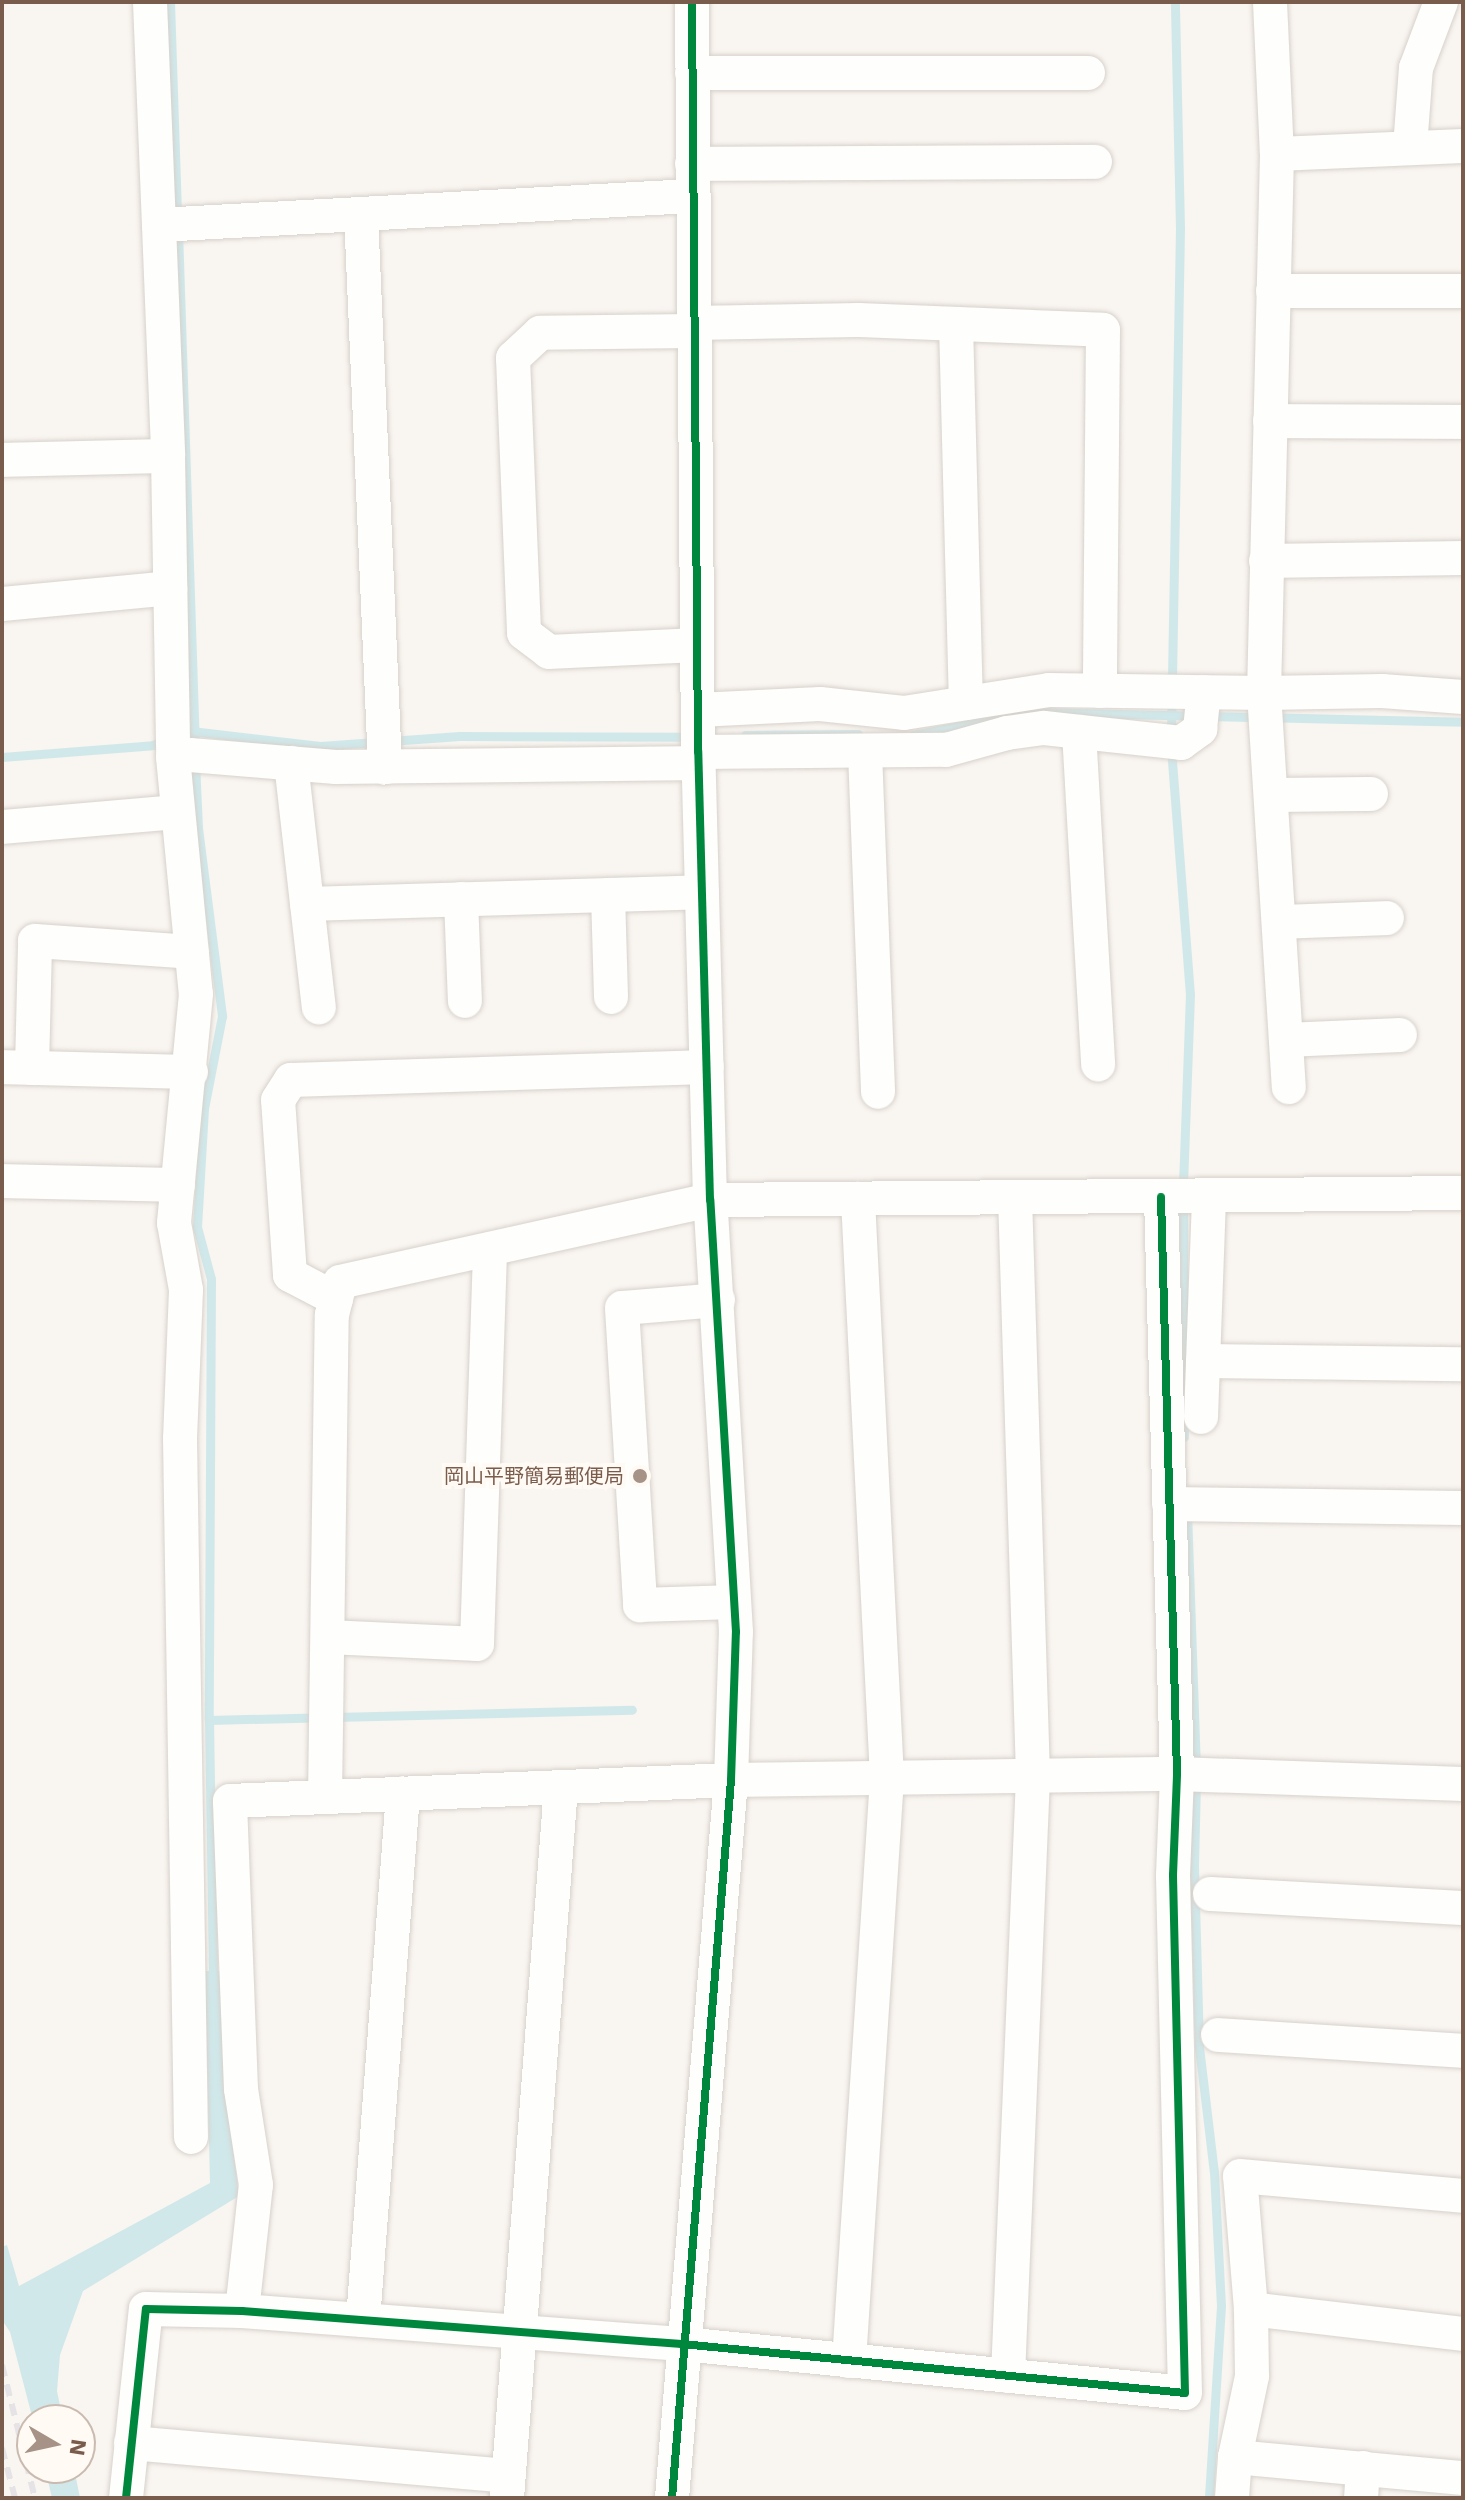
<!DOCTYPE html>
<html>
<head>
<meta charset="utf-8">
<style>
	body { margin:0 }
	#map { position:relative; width:1465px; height:2500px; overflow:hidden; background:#f9f5f0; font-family:"Work Sans","Noto Sans JP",sans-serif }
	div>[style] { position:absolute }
	.water>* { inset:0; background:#d0e8ea }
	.stream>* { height:9px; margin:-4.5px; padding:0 4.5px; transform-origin:4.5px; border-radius:4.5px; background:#d0e8ea }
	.roads { filter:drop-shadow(0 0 2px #d7d1cb) drop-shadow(0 0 2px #d7d1cb) }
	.street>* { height:34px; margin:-17px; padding:0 17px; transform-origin:17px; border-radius:17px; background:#fefefd }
	.rail>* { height:6px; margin-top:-3px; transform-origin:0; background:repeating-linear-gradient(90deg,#e6e3e7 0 12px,transparent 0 20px) }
	.cycleway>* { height:8px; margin:-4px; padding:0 4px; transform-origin:4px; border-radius:4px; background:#00873e }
	.dots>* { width:22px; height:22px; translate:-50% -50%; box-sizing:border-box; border:4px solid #fffaf3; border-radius:50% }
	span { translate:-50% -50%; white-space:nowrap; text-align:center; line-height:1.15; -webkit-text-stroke:8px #fffaf3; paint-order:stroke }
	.poi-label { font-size:20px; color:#7a5c4d }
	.right { translate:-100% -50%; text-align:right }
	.frame { position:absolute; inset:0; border:4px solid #7a5c4d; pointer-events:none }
	.north { position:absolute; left:16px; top:2404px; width:80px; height:80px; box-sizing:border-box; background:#fffaf3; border:2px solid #cabbb1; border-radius:50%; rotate:99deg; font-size:22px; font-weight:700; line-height:32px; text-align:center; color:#7a5c4d }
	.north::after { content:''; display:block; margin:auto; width:28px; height:36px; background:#a69286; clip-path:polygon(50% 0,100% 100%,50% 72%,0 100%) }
</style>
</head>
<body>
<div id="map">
	<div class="water">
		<div style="clip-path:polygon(205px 1971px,222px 1971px,225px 2086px,239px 2196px,83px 2291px,60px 2355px,57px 2391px,63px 2420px,33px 2420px,10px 2332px,2px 2320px,2px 2247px,7px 2245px,19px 2286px,210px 2183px)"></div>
		<div style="clip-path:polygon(45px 2468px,74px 2468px,80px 2498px,52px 2498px)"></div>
	</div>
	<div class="stream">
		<div style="left:170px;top:2px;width:214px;rotate:88.1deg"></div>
		<div style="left:178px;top:230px;width:517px;rotate:88.12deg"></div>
		<div style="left:1015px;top:715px;width:19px;rotate:-9deg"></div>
		<div style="left:1034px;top:712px;width:429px;rotate:1.3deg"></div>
		<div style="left:191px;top:731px;width:130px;rotate:6.6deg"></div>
		<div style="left:320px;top:746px;width:140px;rotate:-4.1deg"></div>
		<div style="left:460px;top:736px;width:230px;rotate:0.2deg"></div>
		<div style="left:1171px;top:734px;width:506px;rotate:-88.98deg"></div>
		<div style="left:1180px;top:228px;width:226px;rotate:-91.3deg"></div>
		<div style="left:745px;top:735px;width:113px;rotate:-0.5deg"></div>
		<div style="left:913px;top:735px;width:89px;rotate:-11.1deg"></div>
		<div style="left:1171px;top:748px;width:247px;rotate:85.6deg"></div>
		<div style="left:1190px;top:994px;width:195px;rotate:92.1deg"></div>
		<div style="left:2px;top:757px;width:151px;rotate:-4.5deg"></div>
		<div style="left:153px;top:745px;width:13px;rotate:-23deg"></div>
		<div style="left:195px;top:762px;width:66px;rotate:87.4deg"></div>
		<div style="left:198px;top:828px;width:190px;rotate:82.7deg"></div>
		<div style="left:222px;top:1016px;width:95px;rotate:101deg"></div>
		<div style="left:204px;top:1109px;width:118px;rotate:93.4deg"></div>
		<div style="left:197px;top:1227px;width:54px;rotate:74.9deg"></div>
		<div style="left:211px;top:1279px;width:441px;rotate:90.3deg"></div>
		<div style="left:209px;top:1720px;width:262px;rotate:89.1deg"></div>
		<div style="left:1183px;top:1203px;width:234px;rotate:89.8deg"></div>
		<div style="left:1187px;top:1511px;width:257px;rotate:88deg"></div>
		<div style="left:209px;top:1720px;width:423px;rotate:-1.4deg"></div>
		<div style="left:1196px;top:1783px;width:84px;rotate:91.4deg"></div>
		<div style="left:1194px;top:1867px;width:180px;rotate:88.4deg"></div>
		<div style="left:1199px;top:2047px;width:126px;rotate:83.2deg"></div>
		<div style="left:1214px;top:2172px;width:134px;rotate:87deg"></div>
		<div style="left:1221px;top:2306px;width:192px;rotate:93.6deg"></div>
	</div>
	<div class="roads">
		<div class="street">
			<div style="left:150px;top:2px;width:454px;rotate:87.7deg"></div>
			<div style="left:168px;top:456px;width:301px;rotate:89deg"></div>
			<div style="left:173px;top:757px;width:238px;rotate:84.5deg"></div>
			<div style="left:196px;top:994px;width:230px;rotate:95.5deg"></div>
			<div style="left:174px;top:1223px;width:68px;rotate:79.8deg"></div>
			<div style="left:186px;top:1290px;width:148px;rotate:92.3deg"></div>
			<div style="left:180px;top:1438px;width:699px;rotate:89.1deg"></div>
			<div style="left:1270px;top:2px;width:152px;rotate:87.4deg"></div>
			<div style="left:1277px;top:154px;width:539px;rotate:91.38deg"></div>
			<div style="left:1264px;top:693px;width:118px;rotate:-1deg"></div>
			<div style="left:1382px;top:691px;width:81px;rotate:4.2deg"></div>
			<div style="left:692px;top:73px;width:396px"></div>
			<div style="left:1410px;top:147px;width:79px;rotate:-85.7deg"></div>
			<div style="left:1416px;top:68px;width:71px;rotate:-69.3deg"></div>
			<div style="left:1277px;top:154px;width:186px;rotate:-2.5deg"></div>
			<div style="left:692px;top:164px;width:403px;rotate:-0.3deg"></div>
			<div style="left:361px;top:214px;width:554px;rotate:87.51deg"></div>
			<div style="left:159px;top:225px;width:533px;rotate:-3.12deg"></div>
			<div style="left:1273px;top:291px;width:190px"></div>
			<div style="left:693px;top:323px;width:166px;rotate:-1deg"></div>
			<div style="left:859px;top:320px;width:244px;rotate:2.3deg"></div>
			<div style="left:1103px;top:330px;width:361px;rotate:90.5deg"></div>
			<div style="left:956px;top:324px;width:379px;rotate:88.5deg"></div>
			<div style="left:693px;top:331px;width:153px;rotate:179.3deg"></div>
			<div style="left:540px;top:333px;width:37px;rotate:137deg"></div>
			<div style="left:513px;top:358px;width:275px;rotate:87.7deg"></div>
			<div style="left:524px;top:633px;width:31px;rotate:37deg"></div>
			<div style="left:549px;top:652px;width:148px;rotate:-2.7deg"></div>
			<div style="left:1270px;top:421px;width:193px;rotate:0.3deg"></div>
			<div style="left:2px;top:460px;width:166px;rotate:-1.4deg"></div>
			<div style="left:1266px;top:561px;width:197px;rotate:-0.9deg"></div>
			<div style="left:2px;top:604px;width:169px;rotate:-5.4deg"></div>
			<div style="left:698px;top:710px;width:122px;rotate:-2.8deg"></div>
			<div style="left:820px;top:704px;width:84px;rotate:6.1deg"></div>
			<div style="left:904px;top:713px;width:147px;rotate:-9deg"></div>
			<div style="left:1049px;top:690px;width:215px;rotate:0.8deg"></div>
			<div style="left:1264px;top:693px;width:395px;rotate:86.4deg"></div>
			<div style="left:1079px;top:732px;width:333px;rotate:86.7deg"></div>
			<div style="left:698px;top:752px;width:248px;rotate:-0.5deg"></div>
			<div style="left:946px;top:750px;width:63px;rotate:-15.6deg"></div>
			<div style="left:1007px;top:733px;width:37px;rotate:-8deg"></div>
			<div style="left:1044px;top:728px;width:138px;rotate:6.2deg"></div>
			<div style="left:1181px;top:743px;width:24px;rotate:-36deg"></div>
			<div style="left:1200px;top:729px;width:37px;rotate:-84deg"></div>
			<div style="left:865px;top:752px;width:340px;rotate:87.8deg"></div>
			<div style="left:173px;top:757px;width:17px;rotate:-7deg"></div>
			<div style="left:190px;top:755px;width:146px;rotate:4.7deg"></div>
			<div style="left:336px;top:767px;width:362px;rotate:-0.6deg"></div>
			<div style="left:291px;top:763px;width:246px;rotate:83.5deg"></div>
			<div style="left:1271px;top:795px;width:100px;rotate:-0.6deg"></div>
			<div style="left:2px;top:827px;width:176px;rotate:-4.9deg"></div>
			<div style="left:608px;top:895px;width:102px;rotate:88.3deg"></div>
			<div style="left:461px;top:899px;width:102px;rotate:87.8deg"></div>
			<div style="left:307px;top:904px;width:395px;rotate:-1.7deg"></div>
			<div style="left:1279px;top:922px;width:108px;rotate:-2.1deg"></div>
			<div style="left:1286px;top:1040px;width:114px;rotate:-2.5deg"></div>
			<div style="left:2px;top:1067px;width:189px;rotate:1.5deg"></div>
			<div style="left:32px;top:1068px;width:127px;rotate:-88.6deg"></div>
			<div style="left:35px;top:941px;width:157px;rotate:4deg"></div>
			<div style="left:2px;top:1181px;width:176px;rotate:1.3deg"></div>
			<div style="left:336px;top:1299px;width:52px;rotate:-152.4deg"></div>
			<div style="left:290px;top:1275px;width:175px;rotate:-93.9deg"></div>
			<div style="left:278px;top:1100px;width:24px;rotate:-57deg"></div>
			<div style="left:291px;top:1080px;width:416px;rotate:-1.8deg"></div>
			<div style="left:718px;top:1300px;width:96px;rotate:175.2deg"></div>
			<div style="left:622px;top:1308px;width:298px;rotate:86.5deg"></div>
			<div style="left:640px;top:1605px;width:94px;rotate:-1.8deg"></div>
			<div style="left:1203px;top:1361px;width:260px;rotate:0.7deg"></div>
			<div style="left:1201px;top:1417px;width:221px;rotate:-87.9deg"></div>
			<div style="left:1169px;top:1504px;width:294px;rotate:0.8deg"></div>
			<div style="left:329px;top:1637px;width:148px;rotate:2.7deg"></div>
			<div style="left:477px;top:1644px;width:395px;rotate:-88.1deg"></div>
			<div style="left:325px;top:1797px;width:482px;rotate:-89.2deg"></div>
			<div style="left:332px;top:1315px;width:34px;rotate:-76deg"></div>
			<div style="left:340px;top:1282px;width:379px;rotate:-12.5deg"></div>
			<div style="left:710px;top:1200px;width:753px;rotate:-0.53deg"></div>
			<div style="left:1210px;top:1894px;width:253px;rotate:3.2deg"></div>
			<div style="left:1218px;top:2035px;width:246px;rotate:3.7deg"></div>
			<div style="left:1251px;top:2309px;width:213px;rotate:6.7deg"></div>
			<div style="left:242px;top:2311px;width:127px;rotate:-83.7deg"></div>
			<div style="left:256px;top:2185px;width:97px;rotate:-98.9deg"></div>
			<div style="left:241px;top:2089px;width:288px;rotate:-92.2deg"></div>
			<div style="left:230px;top:1801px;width:501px;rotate:-2.4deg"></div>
			<div style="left:731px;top:1780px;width:446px;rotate:-0.8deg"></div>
			<div style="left:1177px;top:1774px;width:286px;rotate:2deg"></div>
			<div style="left:363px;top:2320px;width:528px;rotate:-85.65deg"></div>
			<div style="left:849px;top:2361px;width:584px;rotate:-86.27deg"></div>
			<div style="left:887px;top:1778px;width:580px;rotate:-92.87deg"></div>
			<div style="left:1008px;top:2376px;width:601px;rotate:-87.61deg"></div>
			<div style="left:1033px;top:1776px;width:578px;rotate:-91.78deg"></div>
			<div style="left:131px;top:2443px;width:378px;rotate:5deg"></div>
			<div style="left:1235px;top:2457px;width:229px;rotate:5.3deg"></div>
			<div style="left:126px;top:2498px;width:190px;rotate:-84deg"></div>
			<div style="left:146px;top:2309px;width:96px;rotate:1.2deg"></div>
			<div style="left:242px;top:2311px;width:441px;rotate:4.3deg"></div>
			<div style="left:682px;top:2344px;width:505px;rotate:5.56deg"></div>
			<div style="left:1185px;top:2393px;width:518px;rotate:-91.33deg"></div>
			<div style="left:1173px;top:1875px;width:101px;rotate:-87.7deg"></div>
			<div style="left:1177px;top:1774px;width:577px;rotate:-91.59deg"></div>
			<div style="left:507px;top:2498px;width:713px;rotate:-85.66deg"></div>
			<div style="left:672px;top:2498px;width:720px;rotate:-85.3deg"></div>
			<div style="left:731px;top:1780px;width:148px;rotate:-88.1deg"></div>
			<div style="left:736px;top:1632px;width:433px;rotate:-93.4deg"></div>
			<div style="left:710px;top:1200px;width:448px;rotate:-91.5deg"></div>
			<div style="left:698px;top:752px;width:750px;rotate:-90.46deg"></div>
			<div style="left:1232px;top:2498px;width:41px;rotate:-85.8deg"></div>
			<div style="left:1235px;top:2457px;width:83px;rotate:-78.1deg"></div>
			<div style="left:1252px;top:2376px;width:67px;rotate:-90.9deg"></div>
			<div style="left:1251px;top:2309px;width:133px;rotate:-94.7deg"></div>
			<div style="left:1240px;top:2176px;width:224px;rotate:5.1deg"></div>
			<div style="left:1361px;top:2498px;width:30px;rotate:-86deg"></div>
		</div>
	</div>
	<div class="rail">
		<div style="left:2px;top:2365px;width:137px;rotate:76.1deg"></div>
		<div style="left:2px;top:2448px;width:52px;rotate:75.4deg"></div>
	</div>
	<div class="cycleway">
		<div style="left:126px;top:2498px;width:190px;rotate:-84deg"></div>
		<div style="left:146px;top:2309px;width:96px;rotate:1.2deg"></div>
		<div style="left:242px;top:2311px;width:441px;rotate:4.3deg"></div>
		<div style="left:682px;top:2344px;width:505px;rotate:5.56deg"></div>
		<div style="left:1185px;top:2393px;width:518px;rotate:-91.33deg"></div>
		<div style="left:1173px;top:1875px;width:101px;rotate:-87.7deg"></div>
		<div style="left:1177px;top:1774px;width:577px;rotate:-91.59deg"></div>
		<div style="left:672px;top:2498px;width:720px;rotate:-85.3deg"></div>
		<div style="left:731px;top:1780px;width:148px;rotate:-88.1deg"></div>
		<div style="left:736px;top:1632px;width:433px;rotate:-93.4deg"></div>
		<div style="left:710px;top:1200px;width:448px;rotate:-91.5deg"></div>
		<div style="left:698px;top:752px;width:750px;rotate:-90.46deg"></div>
	</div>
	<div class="dots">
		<div style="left:640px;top:1476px;background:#a69286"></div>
	</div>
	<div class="poi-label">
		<span class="right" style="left:624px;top:1476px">岡山平野簡易郵便局</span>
	</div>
	<div class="frame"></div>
	<div class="north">N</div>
</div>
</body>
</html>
